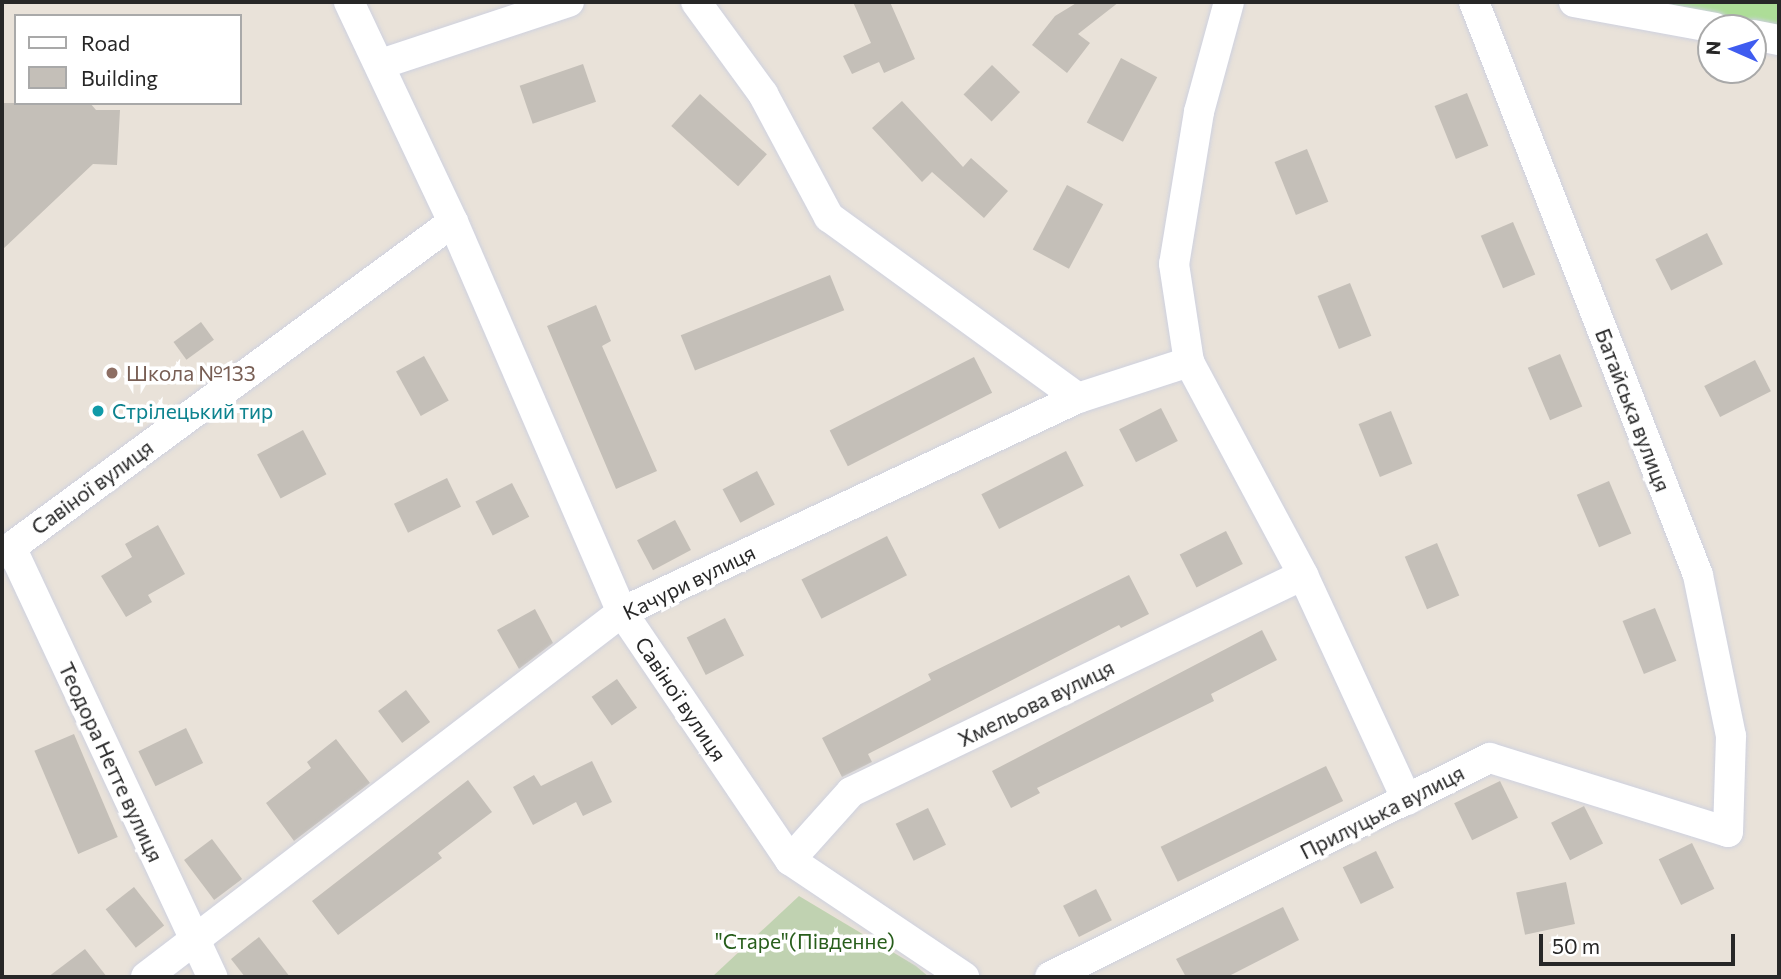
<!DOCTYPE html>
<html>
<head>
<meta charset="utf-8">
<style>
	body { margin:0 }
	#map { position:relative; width:1781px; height:979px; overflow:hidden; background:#e9e2d9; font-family:Commissioner,sans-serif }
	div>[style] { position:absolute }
	.green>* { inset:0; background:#addd97 }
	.cemetery>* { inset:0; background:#c0d2b1 }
	.building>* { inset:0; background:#c4bfb8; transform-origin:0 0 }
	.roads { filter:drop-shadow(0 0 2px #ced1df) drop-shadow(0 0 2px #ced1df) }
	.street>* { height:30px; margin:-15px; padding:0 15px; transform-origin:15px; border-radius:15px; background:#fff }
	.dots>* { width:19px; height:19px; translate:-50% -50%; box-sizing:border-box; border:4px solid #fff; border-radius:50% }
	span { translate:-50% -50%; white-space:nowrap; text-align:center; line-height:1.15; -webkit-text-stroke:7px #fff; paint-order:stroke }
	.education-label { font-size:21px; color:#785e54 }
	.left { translate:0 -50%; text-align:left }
	.street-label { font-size:21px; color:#272727 }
	.culture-label { font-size:21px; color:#0d838f }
	.park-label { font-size:21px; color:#285e1c }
	.frame { position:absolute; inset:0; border:4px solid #272727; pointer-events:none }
	.legend { position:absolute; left:14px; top:14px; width:228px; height:91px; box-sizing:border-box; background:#fff; border:2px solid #a9a9a9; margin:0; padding:9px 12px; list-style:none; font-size:21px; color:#272727 }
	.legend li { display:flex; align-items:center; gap:14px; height:35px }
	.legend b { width:35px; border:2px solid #a9a9a9 }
	.north { position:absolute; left:1697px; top:14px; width:70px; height:70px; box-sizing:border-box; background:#fff; border:2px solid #a9a9a9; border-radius:50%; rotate:273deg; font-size:19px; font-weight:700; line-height:28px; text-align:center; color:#272727 }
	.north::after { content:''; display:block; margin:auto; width:24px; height:32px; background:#3f5cf0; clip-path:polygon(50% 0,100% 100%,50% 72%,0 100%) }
	.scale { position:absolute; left:1539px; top:934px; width:196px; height:32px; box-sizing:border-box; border:4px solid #272727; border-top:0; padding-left:9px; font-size:21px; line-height:24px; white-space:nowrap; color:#272727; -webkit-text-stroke:5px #fff; paint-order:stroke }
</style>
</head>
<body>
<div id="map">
	<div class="green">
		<div style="clip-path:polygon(1658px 2px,1779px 2px,1779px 26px)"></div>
	</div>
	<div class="cemetery">
		<div style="clip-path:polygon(799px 896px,916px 966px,929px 977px,712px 977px)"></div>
	</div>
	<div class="building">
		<div style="clip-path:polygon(853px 2px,890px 2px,915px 59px,884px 73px,879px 62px,852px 74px,843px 56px,871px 43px)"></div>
		<div style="clip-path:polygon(1078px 2px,1119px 2px,1078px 34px,1090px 43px,1067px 73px,1032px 45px,1055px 16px)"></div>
		<div style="left:1121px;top:58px;width:41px;height:73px;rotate:28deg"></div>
		<div style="left:583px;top:64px;width:40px;height:67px;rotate:71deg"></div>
		<div style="left:992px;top:65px;width:39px;height:41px;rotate:44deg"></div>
		<div style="left:1467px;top:93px;width:57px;height:35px;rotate:68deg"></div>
		<div style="left:700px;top:94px;width:90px;height:43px;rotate:42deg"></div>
		<div style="clip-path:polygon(902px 101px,963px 167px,971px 158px,1008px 191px,984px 218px,932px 172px,922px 182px,872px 128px)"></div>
		<div style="clip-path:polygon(2px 103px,90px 103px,96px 110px,120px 110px,117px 165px,93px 164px,2px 250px)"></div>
		<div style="left:1307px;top:149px;width:57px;height:35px;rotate:68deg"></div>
		<div style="left:1067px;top:185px;width:41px;height:73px;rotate:28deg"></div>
		<div style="left:1513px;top:222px;width:57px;height:35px;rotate:67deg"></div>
		<div style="left:1707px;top:233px;width:35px;height:58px;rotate:63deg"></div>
		<div style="left:830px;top:275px;width:38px;height:161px;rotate:68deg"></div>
		<div style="left:1350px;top:283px;width:57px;height:35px;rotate:68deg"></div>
		<div style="clip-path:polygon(596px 305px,611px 341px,602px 346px,657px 471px,616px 489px,547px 326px)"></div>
		<div style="left:201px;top:322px;width:22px;height:34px;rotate:54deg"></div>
		<div style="left:1560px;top:354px;width:57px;height:35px;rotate:67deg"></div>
		<div style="left:424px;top:356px;width:51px;height:32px;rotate:61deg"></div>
		<div style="left:974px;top:357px;width:40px;height:162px;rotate:63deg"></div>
		<div style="left:1755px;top:360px;width:35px;height:57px;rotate:63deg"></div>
		<div style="left:1161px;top:408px;width:37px;height:47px;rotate:63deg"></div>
		<div style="left:1391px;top:411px;width:57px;height:35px;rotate:68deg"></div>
		<div style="left:303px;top:430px;width:50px;height:52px;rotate:62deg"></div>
		<div style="left:1066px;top:451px;width:39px;height:95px;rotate:63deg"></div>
		<div style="left:757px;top:471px;width:38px;height:39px;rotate:62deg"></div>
		<div style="left:447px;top:478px;width:32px;height:59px;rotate:64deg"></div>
		<div style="left:1609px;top:481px;width:57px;height:35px;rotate:67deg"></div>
		<div style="left:512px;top:483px;width:38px;height:41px;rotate:63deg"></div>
		<div style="left:675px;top:520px;width:34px;height:43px;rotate:62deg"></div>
		<div style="clip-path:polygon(158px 525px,185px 574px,148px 595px,152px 602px,126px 617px,101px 576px,132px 557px,125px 544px)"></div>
		<div style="left:1226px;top:531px;width:37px;height:52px;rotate:63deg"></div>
		<div style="left:887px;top:536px;width:44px;height:96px;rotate:63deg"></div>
		<div style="left:1437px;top:543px;width:57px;height:35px;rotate:67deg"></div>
		<div style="clip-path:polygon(1129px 575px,1149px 614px,1121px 628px,1119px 625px,868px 754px,872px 762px,842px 777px,822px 738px,931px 680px,928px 674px)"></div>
		<div style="left:1655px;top:608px;width:57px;height:35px;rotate:68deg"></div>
		<div style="clip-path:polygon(535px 609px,553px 643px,519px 669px,497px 630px)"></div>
		<div style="left:725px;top:618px;width:42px;height:43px;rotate:63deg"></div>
		<div style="clip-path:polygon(1262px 630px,1277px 660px,1211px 694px,1214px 701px,1037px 788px,1040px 793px,1011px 808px,992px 771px)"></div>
		<div style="left:617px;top:679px;width:35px;height:31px;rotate:55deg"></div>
		<div style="left:406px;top:690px;width:40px;height:35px;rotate:53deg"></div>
		<div style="left:186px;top:728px;width:39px;height:53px;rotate:64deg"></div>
		<div style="left:74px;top:734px;width:112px;height:43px;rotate:67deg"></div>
		<div style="clip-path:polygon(336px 739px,370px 783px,294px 841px,266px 803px,311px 768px,307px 762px)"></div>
		<div style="clip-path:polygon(592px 761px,612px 802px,583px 816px,576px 802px,533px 825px,513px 787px,534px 775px,541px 786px)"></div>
		<div style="left:1326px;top:766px;width:39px;height:184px;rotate:64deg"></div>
		<div style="clip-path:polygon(468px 780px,492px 812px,438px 853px,442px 858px,338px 935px,312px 901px)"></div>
		<div style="left:1500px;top:781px;width:41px;height:51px;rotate:64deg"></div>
		<div style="left:1584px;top:806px;width:42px;height:37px;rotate:63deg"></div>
		<div style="left:928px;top:808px;width:41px;height:36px;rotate:64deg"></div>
		<div style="left:212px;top:839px;width:50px;height:35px;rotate:53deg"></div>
		<div style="left:1692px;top:843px;width:51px;height:37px;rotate:64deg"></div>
		<div style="left:1376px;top:851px;width:41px;height:37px;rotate:64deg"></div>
		<div style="left:1566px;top:882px;width:43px;height:51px;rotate:78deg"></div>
		<div style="left:134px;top:887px;width:49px;height:36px;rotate:52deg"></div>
		<div style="left:1096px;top:889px;width:35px;height:37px;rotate:63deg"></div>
		<div style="clip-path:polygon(1283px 907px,1299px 940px,1227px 977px,1186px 977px,1176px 959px)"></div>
		<div style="clip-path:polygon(259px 937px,290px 977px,245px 977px,231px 959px)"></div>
		<div style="clip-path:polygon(85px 949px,107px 977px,48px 977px)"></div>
	</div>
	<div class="roads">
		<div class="street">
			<div style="left:349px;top:2px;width:243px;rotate:64.7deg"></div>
			<div style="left:453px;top:222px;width:425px;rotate:66.6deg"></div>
			<div style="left:622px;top:612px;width:300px;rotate:55.9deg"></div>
			<div style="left:790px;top:860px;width:210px;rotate:33.9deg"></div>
			<div style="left:696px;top:2px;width:114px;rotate:53.9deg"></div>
			<div style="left:763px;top:94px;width:140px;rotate:61.8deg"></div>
			<div style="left:829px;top:217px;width:308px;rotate:36deg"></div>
			<div style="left:1229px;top:2px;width:114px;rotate:105.3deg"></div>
			<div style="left:1199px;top:112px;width:154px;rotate:99.3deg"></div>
			<div style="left:1174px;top:264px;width:99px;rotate:81.3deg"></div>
			<div style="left:1189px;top:362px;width:242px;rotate:61.8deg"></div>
			<div style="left:1303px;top:575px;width:248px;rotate:65.2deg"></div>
			<div style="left:1574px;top:2px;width:143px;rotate:10.4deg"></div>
			<div style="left:1753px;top:35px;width:26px;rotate:11deg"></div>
			<div style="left:381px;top:64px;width:198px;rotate:-18.3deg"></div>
			<div style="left:11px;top:547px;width:475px;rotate:64.9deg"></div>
			<div style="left:2px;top:554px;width:560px;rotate:-36.36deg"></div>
			<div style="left:790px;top:860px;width:91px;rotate:-48.1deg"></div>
			<div style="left:851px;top:792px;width:501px;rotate:-25.65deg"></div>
			<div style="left:146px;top:977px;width:600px;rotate:-37.48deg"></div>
			<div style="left:622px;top:612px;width:504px;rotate:-25.14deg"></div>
			<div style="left:1078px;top:398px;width:117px;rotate:-18deg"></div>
			<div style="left:1050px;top:977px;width:491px;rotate:-26.5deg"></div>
			<div style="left:1490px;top:758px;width:249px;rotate:17.3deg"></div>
			<div style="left:1728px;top:832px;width:96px;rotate:-88.2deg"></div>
			<div style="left:1731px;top:736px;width:164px;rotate:-101.6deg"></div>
			<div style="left:1698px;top:575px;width:615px;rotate:-111.35deg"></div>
		</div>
	</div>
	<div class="dots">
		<div style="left:112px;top:373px;background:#8d6e63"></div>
		<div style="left:98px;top:411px;background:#0f9aa8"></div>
	</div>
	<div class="education-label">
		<span class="left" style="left:126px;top:373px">Школа №133</span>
	</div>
	<div class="street-label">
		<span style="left:1633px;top:410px;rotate:69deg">Батайська вулиця</span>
		<span style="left:92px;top:487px;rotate:-36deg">Савіної вулиця</span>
		<span style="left:689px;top:582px;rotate:-26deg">Качури вулиця</span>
		<span style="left:681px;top:699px;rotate:56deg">Савіної вулиця</span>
		<span style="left:1036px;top:703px;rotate:-26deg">Хмельова вулиця</span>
		<span style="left:111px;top:762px;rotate:65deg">Теодора Нетте вулиця</span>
		<span style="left:1382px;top:812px;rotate:-27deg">Прилуцька вулиця</span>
	</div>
	<div class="culture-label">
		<span class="left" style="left:112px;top:411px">Стрілецький тир</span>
	</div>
	<div class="park-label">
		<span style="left:805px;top:941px">"Старе"(Південне)</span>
	</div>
	<div class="frame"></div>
	<ul class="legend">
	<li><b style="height:9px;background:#fff"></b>Road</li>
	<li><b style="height:19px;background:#c4bfb8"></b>Building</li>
	</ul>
	<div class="north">N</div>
	<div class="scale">50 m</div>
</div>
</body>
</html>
